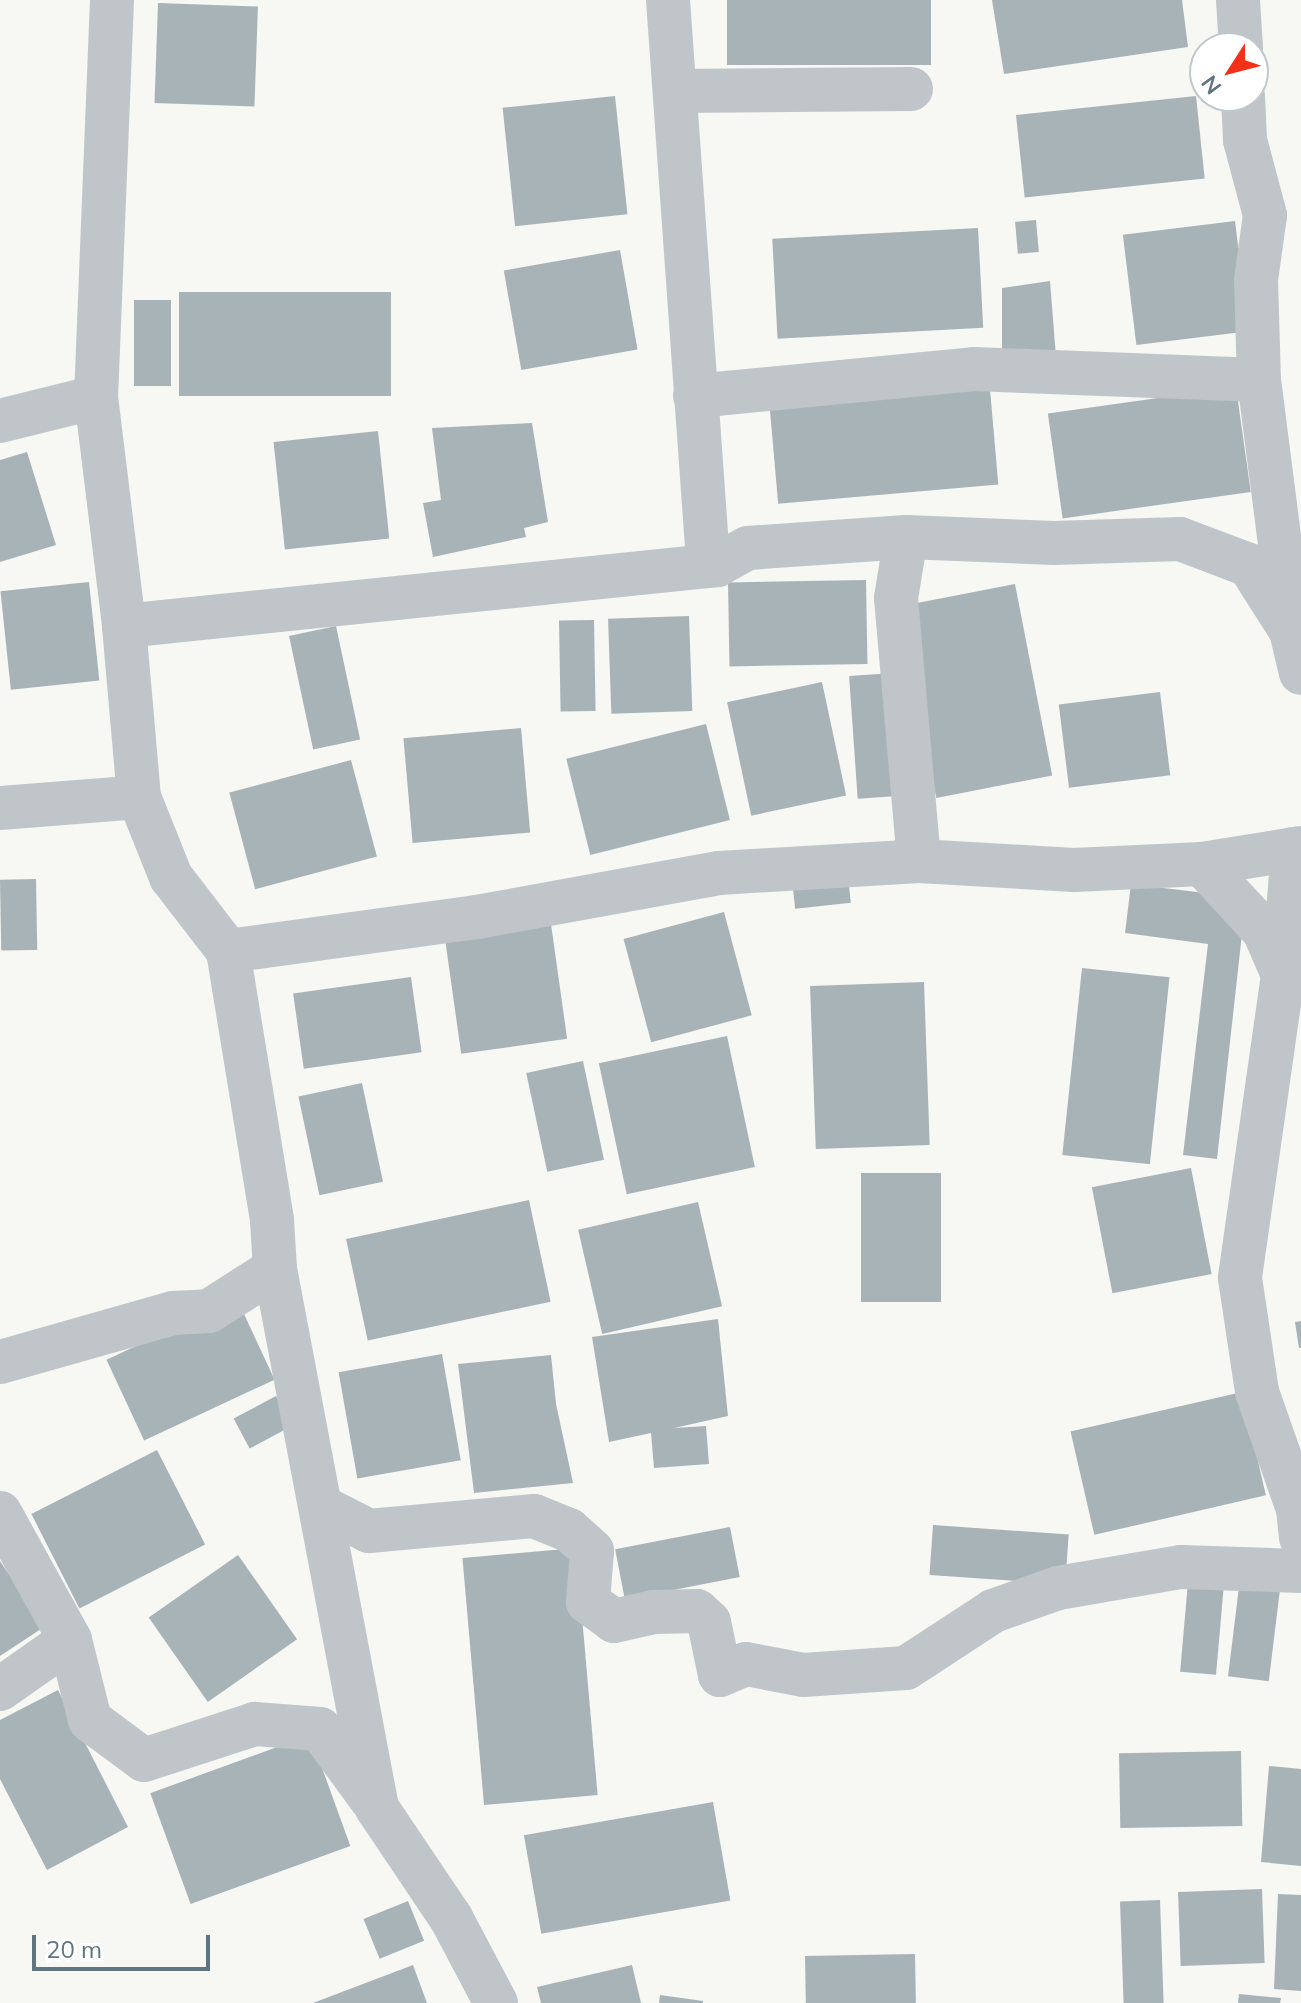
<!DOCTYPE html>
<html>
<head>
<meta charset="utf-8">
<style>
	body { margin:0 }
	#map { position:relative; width:1301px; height:2003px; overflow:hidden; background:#f7f7f3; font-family:Mulish,sans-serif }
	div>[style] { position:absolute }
	.building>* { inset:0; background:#a8b3b8; transform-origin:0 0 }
	.street>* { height:44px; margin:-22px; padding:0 22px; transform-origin:22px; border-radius:22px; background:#bfc5c8 }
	span { translate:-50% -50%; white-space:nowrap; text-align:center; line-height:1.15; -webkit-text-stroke:8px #fff; paint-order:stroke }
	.north { position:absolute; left:1189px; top:32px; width:80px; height:80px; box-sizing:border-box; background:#fff; border:2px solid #bfc8cd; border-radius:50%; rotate:234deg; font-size:22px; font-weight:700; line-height:32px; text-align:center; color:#5f7681 }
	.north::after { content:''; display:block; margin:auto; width:28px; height:36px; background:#f33118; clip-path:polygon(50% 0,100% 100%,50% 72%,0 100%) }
	.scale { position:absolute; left:32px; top:1935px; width:178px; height:36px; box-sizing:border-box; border:4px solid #5f7681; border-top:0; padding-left:10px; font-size:24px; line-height:28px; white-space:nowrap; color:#5f7681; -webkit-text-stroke:6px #fff; paint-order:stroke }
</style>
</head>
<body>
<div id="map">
	<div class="building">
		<div style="left:727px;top:0;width:204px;height:65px"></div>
		<div style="clip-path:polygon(992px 0,1182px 0,1188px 47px,1004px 74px)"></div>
		<div style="left:158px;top:3px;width:100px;height:100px;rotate:2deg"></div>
		<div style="left:615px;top:96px;width:119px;height:113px;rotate:84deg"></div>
		<div style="left:1196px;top:96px;width:83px;height:181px;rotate:84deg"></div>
		<div style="left:1036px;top:220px;width:32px;height:21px;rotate:85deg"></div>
		<div style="left:1235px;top:221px;width:111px;height:113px;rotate:83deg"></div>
		<div style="left:978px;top:228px;width:100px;height:206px;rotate:87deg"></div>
		<div style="left:620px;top:250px;width:101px;height:118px;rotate:80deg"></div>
		<div style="clip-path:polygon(1050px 281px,1057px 370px,1002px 363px,1002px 288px)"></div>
		<div style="left:179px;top:292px;width:212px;height:104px"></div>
		<div style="left:134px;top:300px;width:37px;height:86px"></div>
		<div style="left:989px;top:378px;width:107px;height:221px;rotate:85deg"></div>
		<div style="left:1236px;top:387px;width:106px;height:190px;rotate:82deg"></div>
		<div style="clip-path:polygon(532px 423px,548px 522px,524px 528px,526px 537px,433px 557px,423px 503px,441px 500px,432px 428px)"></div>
		<div style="left:378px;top:431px;width:108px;height:105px;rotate:84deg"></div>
		<div style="clip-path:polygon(27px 452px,56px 545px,0 562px,0 460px)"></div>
		<div style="left:866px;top:580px;width:84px;height:138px;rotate:89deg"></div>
		<div style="left:89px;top:582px;width:99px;height:89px;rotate:84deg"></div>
		<div style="left:1015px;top:584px;width:195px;height:118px;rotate:79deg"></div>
		<div style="left:689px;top:616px;width:95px;height:81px;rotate:88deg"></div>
		<div style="left:594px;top:620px;width:91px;height:35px;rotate:89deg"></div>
		<div style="left:336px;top:626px;width:116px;height:48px;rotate:78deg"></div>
		<div style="left:893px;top:673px;width:123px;height:44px;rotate:86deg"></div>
		<div style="left:822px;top:682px;width:116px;height:97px;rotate:78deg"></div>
		<div style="left:1160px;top:692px;width:84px;height:102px;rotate:83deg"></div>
		<div style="left:706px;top:724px;width:99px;height:144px;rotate:76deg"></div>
		<div style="left:521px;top:728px;width:105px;height:118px;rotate:85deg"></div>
		<div style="left:351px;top:760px;width:100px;height:126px;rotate:75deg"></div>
		<div style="left:848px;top:876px;width:27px;height:56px;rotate:84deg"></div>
		<div style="left:36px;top:879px;width:71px;height:36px;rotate:89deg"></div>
		<div style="clip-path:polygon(1131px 884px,1246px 898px,1217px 1159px,1183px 1155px,1208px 944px,1125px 933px)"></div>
		<div style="left:724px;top:912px;width:107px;height:104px;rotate:75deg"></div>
		<div style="left:551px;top:924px;width:116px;height:107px;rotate:82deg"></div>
		<div style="left:1082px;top:968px;width:88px;height:188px;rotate:6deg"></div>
		<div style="left:411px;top:977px;width:76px;height:119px;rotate:82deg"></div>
		<div style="left:924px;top:982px;width:163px;height:114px;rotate:88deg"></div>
		<div style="left:727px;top:1036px;width:134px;height:131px;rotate:78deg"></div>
		<div style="left:583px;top:1061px;width:101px;height:58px;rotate:78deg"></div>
		<div style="left:362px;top:1083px;width:101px;height:65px;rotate:78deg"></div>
		<div style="left:1191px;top:1168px;width:108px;height:101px;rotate:79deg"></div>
		<div style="left:861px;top:1173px;width:80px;height:129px"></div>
		<div style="left:529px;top:1200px;width:104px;height:187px;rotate:78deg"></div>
		<div style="left:698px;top:1202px;width:107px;height:123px;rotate:77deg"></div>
		<div style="left:237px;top:1299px;width:89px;height:144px;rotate:65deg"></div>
		<div style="clip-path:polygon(718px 1319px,728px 1416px,674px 1428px,706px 1426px,709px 1464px,654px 1468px,651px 1433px,609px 1442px,592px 1337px)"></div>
		<div style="clip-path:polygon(1301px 1321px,1301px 1348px,1299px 1348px,1295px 1322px)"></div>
		<div style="left:442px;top:1354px;width:108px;height:105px;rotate:80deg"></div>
		<div style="clip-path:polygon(551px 1355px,556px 1404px,573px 1483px,474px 1493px,458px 1364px)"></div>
		<div style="left:1242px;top:1392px;width:106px;height:176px;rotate:77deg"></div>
		<div style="left:276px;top:1396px;width:34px;height:48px;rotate:62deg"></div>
		<div style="left:157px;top:1450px;width:106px;height:141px;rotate:63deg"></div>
		<div style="left:933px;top:1525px;width:136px;height:50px;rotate:4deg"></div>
		<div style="left:730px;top:1527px;width:51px;height:117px;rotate:79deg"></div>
		<div style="left:576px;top:1548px;width:248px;height:114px;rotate:85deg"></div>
		<div style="left:238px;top:1555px;width:103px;height:109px;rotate:55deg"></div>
		<div style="clip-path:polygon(0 1561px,44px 1627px,0 1656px)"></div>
		<div style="left:1188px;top:1582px;width:36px;height:90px;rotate:5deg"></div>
		<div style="left:1239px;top:1587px;width:41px;height:90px;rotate:7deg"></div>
		<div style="clip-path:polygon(58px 1690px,128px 1827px,47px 1870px,0 1779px,0 1720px)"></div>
		<div style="left:310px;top:1735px;width:118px;height:170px;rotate:70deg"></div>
		<div style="left:1241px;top:1751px;width:75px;height:122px;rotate:89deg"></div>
		<div style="clip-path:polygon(1269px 1766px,1301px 1769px,1301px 1866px,1261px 1862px)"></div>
		<div style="left:713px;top:1802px;width:100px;height:192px;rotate:80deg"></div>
		<div style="left:1262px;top:1889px;width:74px;height:84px;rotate:88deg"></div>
		<div style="clip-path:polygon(1278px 1894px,1301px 1895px,1301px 1991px,1274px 1989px)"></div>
		<div style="left:1160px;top:1900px;width:103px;height:40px;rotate:88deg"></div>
		<div style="left:408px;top:1901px;width:43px;height:48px;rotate:68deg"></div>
		<div style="left:915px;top:1954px;width:49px;height:110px;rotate:89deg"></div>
		<div style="clip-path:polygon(413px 1965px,427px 2003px,313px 2003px)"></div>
		<div style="clip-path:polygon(632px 1965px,641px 2003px,541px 2003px,537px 1987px)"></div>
		<div style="clip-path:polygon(1239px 1994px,1281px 1998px,1280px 2003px,1238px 2003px)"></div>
		<div style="clip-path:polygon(660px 1995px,703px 2001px,703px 2003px,659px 2003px)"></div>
	</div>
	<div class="street">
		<div style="left:112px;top:0;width:397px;rotate:92.3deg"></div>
		<div style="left:96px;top:397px;width:231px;rotate:83deg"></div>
		<div style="left:124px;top:626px;width:172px;rotate:85deg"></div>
		<div style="left:139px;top:797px;width:86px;rotate:68.2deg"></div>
		<div style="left:171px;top:877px;width:93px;rotate:52.4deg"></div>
		<div style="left:228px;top:951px;width:251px;rotate:-7.8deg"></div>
		<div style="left:477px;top:917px;width:246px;rotate:-10.3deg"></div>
		<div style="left:719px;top:873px;width:200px;rotate:-3.4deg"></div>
		<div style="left:919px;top:861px;width:155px;rotate:3.3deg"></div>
		<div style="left:1074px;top:870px;width:128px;rotate:-2.7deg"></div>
		<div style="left:1202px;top:864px;width:100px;rotate:-9.2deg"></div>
		<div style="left:668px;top:0;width:548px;rotate:85.92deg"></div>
		<div style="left:707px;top:547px;width:21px;rotate:61deg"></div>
		<div style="left:1238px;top:0;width:48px;rotate:86.4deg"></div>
		<div style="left:676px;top:91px;width:235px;rotate:-0.5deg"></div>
		<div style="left:1243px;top:96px;width:44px;rotate:87.4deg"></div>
		<div style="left:1245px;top:140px;width:78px;rotate:75.1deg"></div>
		<div style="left:1265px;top:215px;width:66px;rotate:97.9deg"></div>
		<div style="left:1256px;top:280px;width:100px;rotate:88.3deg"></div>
		<div style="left:1259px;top:380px;width:253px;rotate:82.7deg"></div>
		<div style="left:1291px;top:631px;width:43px;rotate:76.6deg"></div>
		<div style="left:695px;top:396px;width:280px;rotate:-5.5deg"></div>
		<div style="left:974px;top:369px;width:285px;rotate:2.2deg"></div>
		<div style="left:0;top:421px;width:99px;rotate:-14deg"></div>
		<div style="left:906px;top:537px;width:62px;rotate:99.3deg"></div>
		<div style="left:896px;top:598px;width:264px;rotate:85deg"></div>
		<div style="left:124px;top:626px;width:596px;rotate:-5.87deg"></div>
		<div style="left:717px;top:565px;width:35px;rotate:-29deg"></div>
		<div style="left:748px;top:548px;width:158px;rotate:-4deg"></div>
		<div style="left:906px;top:537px;width:148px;rotate:2.3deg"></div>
		<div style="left:1054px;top:543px;width:126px;rotate:-1.8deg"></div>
		<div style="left:1180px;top:539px;width:74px;rotate:20.6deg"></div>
		<div style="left:1249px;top:565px;width:78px;rotate:57.5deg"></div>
		<div style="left:0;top:808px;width:139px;rotate:-4.5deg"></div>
		<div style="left:1293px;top:849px;width:126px;rotate:94.5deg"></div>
		<div style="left:1283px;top:975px;width:306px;rotate:98.1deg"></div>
		<div style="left:1240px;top:1278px;width:115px;rotate:81.5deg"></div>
		<div style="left:1257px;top:1392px;width:124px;rotate:70.7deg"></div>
		<div style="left:1298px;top:1509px;width:29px;rotate:84deg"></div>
		<div style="left:1202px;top:864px;width:91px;rotate:47.2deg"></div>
		<div style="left:1264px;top:931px;width:48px;rotate:66.6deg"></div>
		<div style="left:228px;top:951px;width:273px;rotate:80.7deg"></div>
		<div style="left:272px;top:1220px;width:49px;rotate:86.5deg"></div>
		<div style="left:275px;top:1269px;width:549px;rotate:79.28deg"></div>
		<div style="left:377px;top:1808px;width:133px;rotate:56.1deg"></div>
		<div style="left:451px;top:1918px;width:96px;rotate:62.1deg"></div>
		<div style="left:0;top:1362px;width:180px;rotate:-15.8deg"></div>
		<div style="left:173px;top:1313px;width:36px;rotate:-3deg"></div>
		<div style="left:209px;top:1311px;width:78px;rotate:-32.5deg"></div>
		<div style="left:322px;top:1507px;width:53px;rotate:27.1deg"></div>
		<div style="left:369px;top:1531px;width:166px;rotate:-5.2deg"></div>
		<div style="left:534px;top:1516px;width:38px;rotate:22deg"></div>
		<div style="left:569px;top:1530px;width:31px;rotate:42deg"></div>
		<div style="left:592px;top:1551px;width:51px;rotate:94.5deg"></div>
		<div style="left:588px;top:1602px;width:32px;rotate:36deg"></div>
		<div style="left:614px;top:1621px;width:41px;rotate:-12.7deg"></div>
		<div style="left:654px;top:1612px;width:43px;rotate:-1.3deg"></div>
		<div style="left:697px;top:1611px;width:16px;rotate:43deg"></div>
		<div style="left:709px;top:1622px;width:54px;rotate:78.3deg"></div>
		<div style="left:720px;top:1675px;width:28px;rotate:-23deg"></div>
		<div style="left:746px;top:1664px;width:58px;rotate:10.9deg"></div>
		<div style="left:803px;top:1675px;width:103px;rotate:-3.9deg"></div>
		<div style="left:906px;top:1668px;width:104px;rotate:-33.2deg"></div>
		<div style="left:993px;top:1611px;width:69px;rotate:-19.5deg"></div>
		<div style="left:1058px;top:1588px;width:125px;rotate:-9.7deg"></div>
		<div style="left:1181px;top:1567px;width:120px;rotate:1.9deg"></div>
		<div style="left:0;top:1513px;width:145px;rotate:61.1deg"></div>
		<div style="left:70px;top:1640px;width:82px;rotate:76deg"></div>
		<div style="left:90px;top:1720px;width:67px;rotate:36.5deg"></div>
		<div style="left:144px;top:1760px;width:117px;rotate:-18deg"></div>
		<div style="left:255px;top:1724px;width:65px;rotate:4.4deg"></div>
		<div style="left:320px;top:1729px;width:87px;rotate:53.9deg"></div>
		<div style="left:0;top:1689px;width:85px;rotate:-35deg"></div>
	</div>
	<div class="north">N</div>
	<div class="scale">20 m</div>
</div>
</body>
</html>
